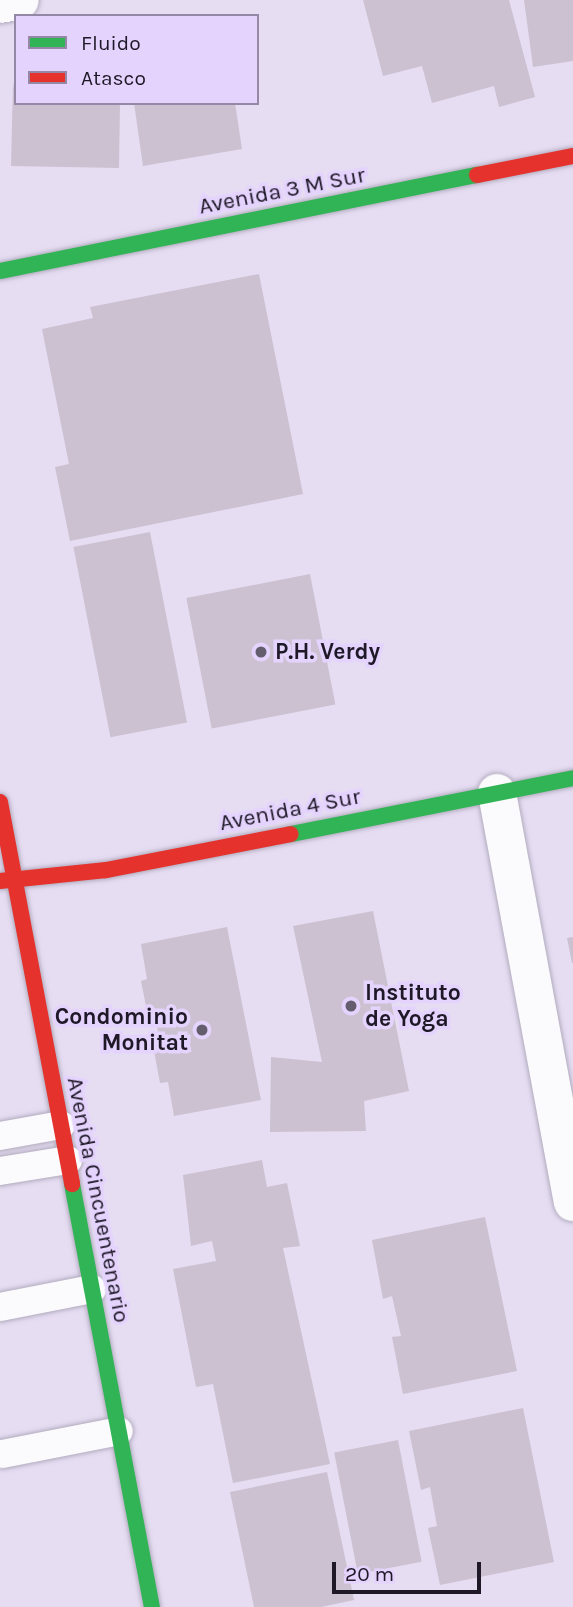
<!DOCTYPE html>
<html>
<head>
<meta charset="utf-8">
<style>
	body { margin:0 }
	#map { position:relative; width:573px; height:1607px; overflow:hidden; background:#e6ddf3; font-family:Karla,sans-serif }
	div>[style] { position:absolute }
	.building>* { inset:0; background:#cbc1d1; transform-origin:0 0 }
	.roads { filter:drop-shadow(0 0 2px #b2abbd) drop-shadow(0 0 2px #b2abbd) }
	.lane>* { height:28px; margin:-14px; padding:0 14px; transform-origin:14px; border-radius:14px; background:#fbfafd }
	.street>* { height:38px; margin:-19px; padding:0 19px; transform-origin:19px; border-radius:19px; background:#fbfafd }
	.fast>* { height:16px; margin:-8px; padding:0 8px; transform-origin:8px; border-radius:8px; background:#30b455 }
	.jam>* { height:16px; margin:-8px; padding:0 8px; transform-origin:8px; border-radius:8px; background:#e5322d }
	.dots>* { width:19px; height:19px; translate:-50% -50%; box-sizing:border-box; border:4px solid #e4d3fd; border-radius:50% }
	span { translate:-50% -50%; white-space:nowrap; text-align:center; line-height:1.15; -webkit-text-stroke:7px #e4d3fd; paint-order:stroke }
	.street-label { font-size:23px; color:#1e1827 }
	.poi-label { font-size:23px; color:#1e1827; font-weight:700 }
	.left { translate:0 -50%; text-align:left }
	.right { translate:-100% -50%; text-align:right }
	.legend { position:absolute; left:14px; top:14px; width:245px; height:91px; box-sizing:border-box; background:#e4d3fd; border:2px solid #9588a7; margin:0; padding:9px 12px; list-style:none; font-size:21px; color:#1e1827 }
	.legend li { display:flex; align-items:center; gap:14px; height:35px }
	.legend b { width:35px; border:2px solid #9588a7 }
	.scale { position:absolute; left:332px; top:1562px; width:149px; height:32px; box-sizing:border-box; border:4px solid #1e1827; border-top:0; padding-left:9px; font-size:21px; line-height:24px; white-space:nowrap; color:#1e1827; -webkit-text-stroke:5px #e4d3fd; paint-order:stroke }
</style>
</head>
<body>
<div id="map">
	<div class="building">
		<div style="clip-path:polygon(363px 0,509px 0,535px 97px,499px 107px,494px 86px,432px 103px,422px 66px,383px 76px)"></div>
		<div style="clip-path:polygon(524px 0,573px 0,573px 61px,533px 67px)"></div>
		<div style="clip-path:polygon(13px 82px,16px 103px,120px 103px,119px 168px,11px 166px)"></div>
		<div style="clip-path:polygon(134px 103px,235px 103px,242px 149px,143px 166px)"></div>
		<div style="clip-path:polygon(259px 274px,303px 494px,70px 541px,55px 467px,69px 464px,42px 329px,93px 318px,90px 307px)"></div>
		<div style="left:150px;top:532px;width:194px;height:78px;rotate:79deg"></div>
		<div style="left:310px;top:574px;width:133px;height:126px;rotate:79deg"></div>
		<div style="clip-path:polygon(373px 911px,409px 1091px,364px 1101px,366px 1131px,270px 1132px,271px 1057px,322px 1062px,293px 926px)"></div>
		<div style="clip-path:polygon(227px 927px,261px 1100px,174px 1116px,168px 1082px,160px 1083px,154px 1051px,161px 1050px,154px 1010px,147px 1011px,141px 981px,147px 979px,141px 944px)"></div>
		<div style="clip-path:polygon(573px 937px,573px 963px,572px 963px,567px 938px)"></div>
		<div style="clip-path:polygon(262px 1160px,267px 1187px,287px 1183px,300px 1246px,283px 1248px,330px 1464px,233px 1483px,213px 1384px,196px 1387px,173px 1269px,216px 1261px,212px 1241px,191px 1246px,183px 1175px)"></div>
		<div style="clip-path:polygon(485px 1217px,517px 1371px,403px 1394px,392px 1337px,401px 1336px,392px 1296px,383px 1299px,372px 1240px)"></div>
		<div style="clip-path:polygon(523px 1408px,554px 1562px,440px 1585px,428px 1528px,437px 1526px,430px 1487px,421px 1490px,409px 1431px)"></div>
		<div style="left:398px;top:1440px;width:124px;height:65px;rotate:79deg"></div>
		<div style="clip-path:polygon(327px 1472px,354px 1600px,321px 1607px,254px 1607px,230px 1492px)"></div>
	</div>
	<div class="roads">
		<div class="lane">
			<div style="left:0;top:1136px;width:62px;rotate:-10.2deg"></div>
			<div style="left:0;top:1171px;width:69px;rotate:-9.2deg"></div>
			<div style="left:0;top:1307px;width:94px;rotate:-11.1deg"></div>
			<div style="left:2px;top:1454px;width:119px;rotate:-11.1deg"></div>
		</div>
		<div class="street">
			<div style="left:0;top:4px;width:20px;rotate:-11deg"></div>
			<div style="left:497px;top:793px;width:416px;rotate:79.5deg"></div>
		</div>
		<div class="fast">
			<div style="left:0;top:271px;width:487px;rotate:-11.4deg"></div>
			<div style="left:291px;top:834px;width:288px;rotate:-11.2deg"></div>
			<div style="left:72px;top:1184px;width:430px;rotate:79.3deg"></div>
		</div>
		<div class="jam">
			<div style="left:477px;top:175px;width:98px;rotate:-11.2deg"></div>
			<div style="left:0;top:802px;width:389px;rotate:79.3deg"></div>
			<div style="left:0;top:881px;width:107px;rotate:-5.9deg"></div>
			<div style="left:106px;top:870px;width:188px;rotate:-11deg"></div>
		</div>
	</div>
	<div class="dots">
		<div style="left:261px;top:652px;background:#645d6e"></div>
		<div style="left:351px;top:1006px;background:#645d6e"></div>
		<div style="left:202px;top:1030px;background:#645d6e"></div>
	</div>
	<div class="street-label">
		<span style="left:282px;top:191px;rotate:-11deg">Avenida 3 M Sur</span>
		<span style="left:290px;top:810px;rotate:-11deg">Avenida 4 Sur</span>
		<span style="left:98px;top:1200px;rotate:79deg">Avenida Cincuentenario</span>
	</div>
	<div class="poi-label">
		<span class="left" style="left:275px;top:652px">P.H. Verdy</span>
		<span class="left" style="left:365px;top:1006px">Instituto<br>de Yoga</span>
		<span class="right" style="left:188px;top:1030px">Condominio<br>Monitat</span>
	</div>
	<ul class="legend">
	<li><b style="height:9px;background:#30b455"></b>Fluido</li>
	<li><b style="height:9px;background:#e5322d"></b>Atasco</li>
	</ul>
	<div class="scale">20 m</div>
</div>
</body>
</html>
